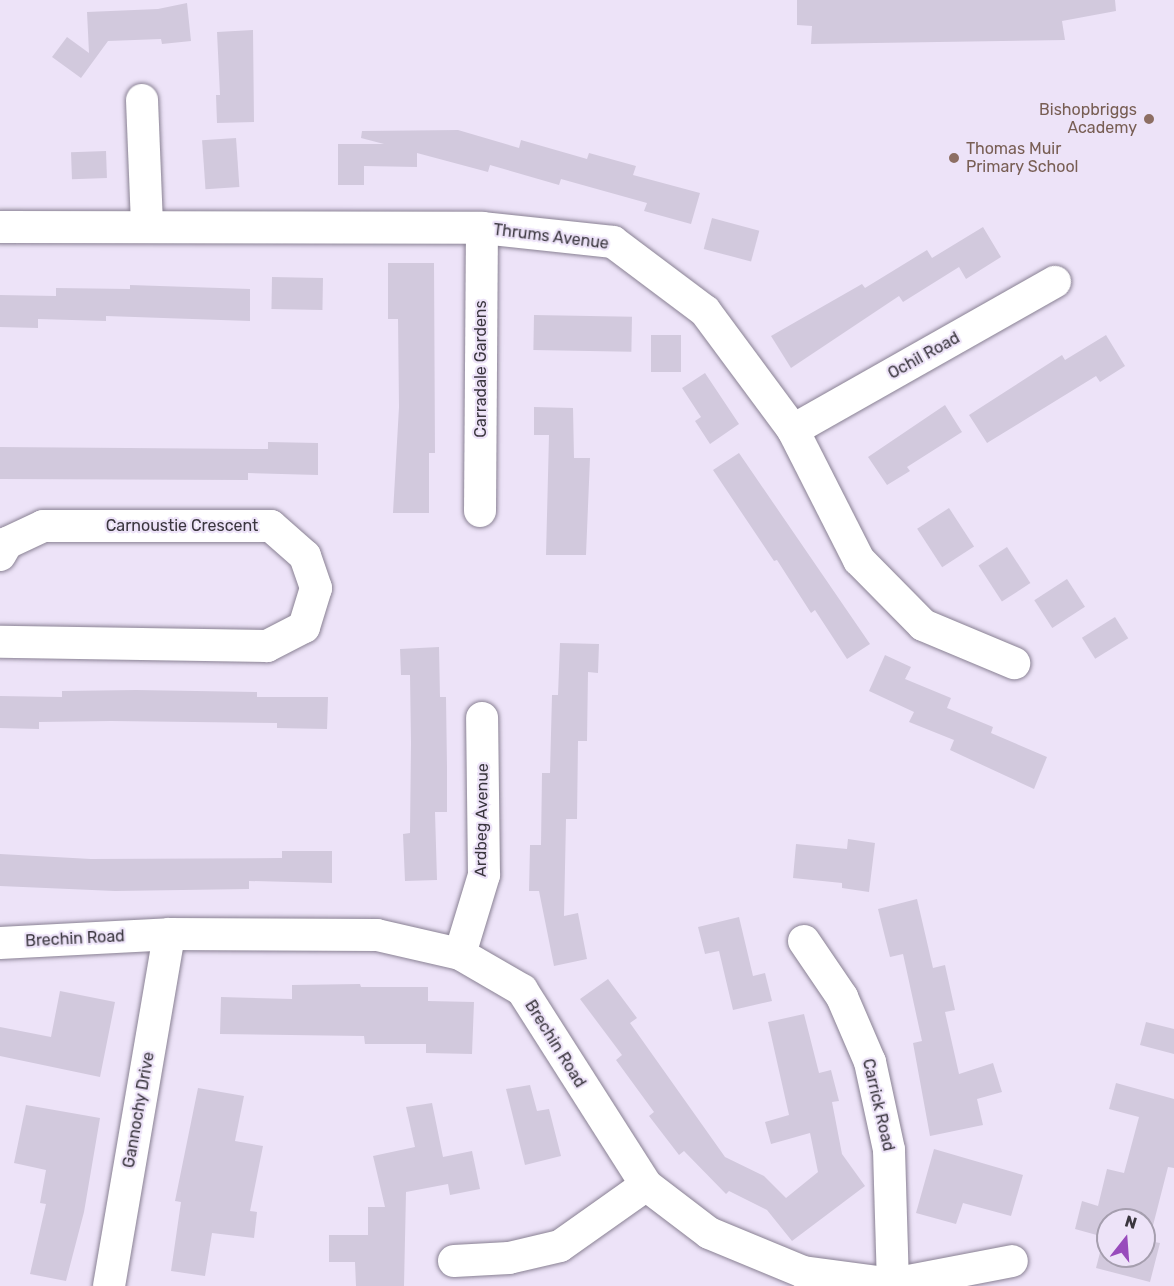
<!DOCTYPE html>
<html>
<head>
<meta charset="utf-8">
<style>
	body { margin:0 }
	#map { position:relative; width:1174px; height:1286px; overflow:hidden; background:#ede3f8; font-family:Rubik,sans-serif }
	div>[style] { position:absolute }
	.building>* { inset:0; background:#d2c9dd; transform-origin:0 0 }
	.roads { filter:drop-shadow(0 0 2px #898193) drop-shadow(0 0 2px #898193) }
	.minor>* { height:32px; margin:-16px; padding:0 16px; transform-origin:16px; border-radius:16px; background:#fff }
	.dots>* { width:16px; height:16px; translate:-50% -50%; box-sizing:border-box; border:3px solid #ede3f8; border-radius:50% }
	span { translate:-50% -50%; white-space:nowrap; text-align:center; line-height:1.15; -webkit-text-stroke:4.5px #ede3f8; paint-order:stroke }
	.education-label { font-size:16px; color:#785e54 }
	.right { translate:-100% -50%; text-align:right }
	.left { translate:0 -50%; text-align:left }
	.street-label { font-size:16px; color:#3a363e }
	.north { position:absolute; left:1096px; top:1208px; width:60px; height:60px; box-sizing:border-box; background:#ede3f8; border:2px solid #a59eae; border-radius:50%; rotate:17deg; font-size:16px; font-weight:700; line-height:24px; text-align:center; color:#3a363e }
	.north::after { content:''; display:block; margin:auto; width:21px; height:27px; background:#984bbc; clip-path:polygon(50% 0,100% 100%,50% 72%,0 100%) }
</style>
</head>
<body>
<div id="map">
	<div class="building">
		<div style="clip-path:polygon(797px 0,1115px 0,1116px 11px,1062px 21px,1065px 40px,811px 44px,812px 26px,797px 25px)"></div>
		<div style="clip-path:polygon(187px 3px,191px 41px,162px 44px,161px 39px,108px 41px,81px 78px,52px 57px,67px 37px,89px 53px,87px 12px,158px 9px)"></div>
		<div style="clip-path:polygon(253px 30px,254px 122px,217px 123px,216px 95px,220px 95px,217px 32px)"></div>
		<div style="clip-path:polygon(458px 130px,519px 148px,521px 140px,587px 159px,589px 153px,636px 166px,633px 175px,700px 193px,691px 224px,644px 211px,647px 203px,561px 179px,559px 185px,490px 165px,488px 172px,417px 153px,417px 167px,364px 166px,364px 185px,338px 185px,338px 144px,384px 144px,361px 138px,362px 131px)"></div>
		<div style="left:236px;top:138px;width:49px;height:34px;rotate:86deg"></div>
		<div style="left:106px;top:151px;width:27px;height:35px;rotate:88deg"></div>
		<div style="left:712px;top:218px;width:49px;height:32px;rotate:15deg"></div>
		<div style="clip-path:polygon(983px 227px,1001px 257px,966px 279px,959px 267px,903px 302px,899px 296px,791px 368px,771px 336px,862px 284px,865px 288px,927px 250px,932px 258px)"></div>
		<div style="clip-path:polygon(388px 263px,434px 263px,435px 453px,429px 453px,429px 513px,393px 513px,399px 407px,398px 319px,388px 319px)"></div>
		<div style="left:272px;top:277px;width:51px;height:32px;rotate:1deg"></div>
		<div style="clip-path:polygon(130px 285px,250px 289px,250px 321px,106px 316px,106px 321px,38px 319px,38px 328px,0 327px,0 295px,56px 296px,56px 288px,130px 289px)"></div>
		<div style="left:534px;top:315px;width:98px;height:35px;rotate:1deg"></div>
		<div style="left:651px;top:335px;width:30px;height:37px"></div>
		<div style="clip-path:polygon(1106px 335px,1125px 366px,1100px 382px,1096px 376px,987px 443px,969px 415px,1062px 355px,1065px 360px)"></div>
		<div style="clip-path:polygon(705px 373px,739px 424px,710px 444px,695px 421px,701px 417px,682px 388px)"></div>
		<div style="clip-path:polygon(945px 405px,962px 432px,907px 467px,910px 471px,887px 485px,868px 457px)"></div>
		<div style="clip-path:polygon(534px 407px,573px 408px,574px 458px,590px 458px,586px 555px,546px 555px,549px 435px,534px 435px)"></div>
		<div style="clip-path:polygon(268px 442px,318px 443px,318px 475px,248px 473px,248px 480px,0 479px,0 447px,268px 449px)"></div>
		<div style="clip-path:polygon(739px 453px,870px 644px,847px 659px,815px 610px,811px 613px,777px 560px,774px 561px,713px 470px)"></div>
		<div style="left:949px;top:508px;width:46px;height:38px;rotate:57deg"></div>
		<div style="left:1007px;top:547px;width:43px;height:34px;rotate:57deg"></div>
		<div style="left:1067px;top:579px;width:33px;height:39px;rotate:57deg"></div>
		<div style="left:1115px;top:617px;width:25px;height:39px;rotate:58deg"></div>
		<div style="clip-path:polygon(560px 643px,599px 644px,598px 673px,588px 672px,587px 741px,578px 741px,577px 819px,566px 819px,564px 916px,578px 913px,587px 959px,554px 966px,539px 891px,529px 891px,530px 845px,541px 845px,542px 773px,550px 773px,552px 695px,558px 695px)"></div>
		<div style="clip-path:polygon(439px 647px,440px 697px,446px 697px,447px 767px,447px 812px,435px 812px,437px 880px,405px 881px,403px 834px,410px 833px,411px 743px,410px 675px,401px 675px,400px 649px)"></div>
		<div style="clip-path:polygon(885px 655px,911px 667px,905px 679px,951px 698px,947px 708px,993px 727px,991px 733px,1047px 757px,1034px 789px,950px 750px,954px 740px,909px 722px,914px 712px,869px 691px)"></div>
		<div style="clip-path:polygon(136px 690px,257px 692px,257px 697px,328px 697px,327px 729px,277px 728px,277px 723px,111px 721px,39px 722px,39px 729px,0 728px,0 696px,62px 697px,62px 691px)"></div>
		<div style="clip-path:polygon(848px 839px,875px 843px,869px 892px,842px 888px,842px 883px,793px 878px,796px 844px,847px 849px)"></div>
		<div style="clip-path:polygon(282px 851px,332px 851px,332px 883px,249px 881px,249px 889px,115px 891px,0 886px,0 854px,91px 859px,282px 858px)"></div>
		<div style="clip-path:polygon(917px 899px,933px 968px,945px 965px,955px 1010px,945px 1012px,959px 1074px,993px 1063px,1002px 1092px,977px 1099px,983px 1125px,930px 1136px,913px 1043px,922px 1041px,903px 954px,890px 957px,878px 909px)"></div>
		<div style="clip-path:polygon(739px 917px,753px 976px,765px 973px,772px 1001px,733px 1010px,719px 951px,705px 954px,698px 927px)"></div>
		<div style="clip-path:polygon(608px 979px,637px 1018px,630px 1023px,725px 1157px,764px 1176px,786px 1198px,818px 1172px,810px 1133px,771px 1144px,765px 1122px,789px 1115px,768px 1022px,804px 1014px,819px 1073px,831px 1070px,839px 1101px,832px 1102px,842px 1154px,865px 1186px,792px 1241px,767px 1210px,729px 1191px,726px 1194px,684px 1151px,679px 1155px,649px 1116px,654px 1112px,616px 1060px,622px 1055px,580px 999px)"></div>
		<div style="clip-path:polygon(360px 984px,361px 987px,428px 987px,428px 1001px,474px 1002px,472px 1054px,426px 1053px,426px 1044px,365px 1044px,364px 1036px,220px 1034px,221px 997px,292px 999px,292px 985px)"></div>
		<div style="clip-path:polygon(60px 991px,115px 1002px,100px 1077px,0 1056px,0 1027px,51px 1037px)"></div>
		<div style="clip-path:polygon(1146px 1022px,1174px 1029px,1174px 1054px,1140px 1045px)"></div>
		<div style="clip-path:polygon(evenodd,1116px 1083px,1174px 1099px,1174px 1168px,1168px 1167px,1149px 1241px,1160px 1243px,1150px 1282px,1096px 1268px,1104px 1237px,1075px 1229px,1082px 1201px,1098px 1206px,1107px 1169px,1124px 1173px,1139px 1117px,1109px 1109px,1116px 1083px,1108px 1220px,1144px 1220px,1144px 1256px,1108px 1256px,1108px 1220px)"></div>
		<div style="clip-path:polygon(530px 1085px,537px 1111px,549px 1109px,561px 1156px,525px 1165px,506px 1089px)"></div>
		<div style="clip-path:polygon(198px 1088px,244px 1096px,235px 1141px,263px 1146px,250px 1211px,257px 1212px,254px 1238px,212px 1233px,205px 1276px,171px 1271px,181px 1202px,175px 1201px)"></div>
		<div style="clip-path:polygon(432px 1103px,443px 1157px,472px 1151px,480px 1189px,450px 1195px,448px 1184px,406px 1192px,404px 1286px,356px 1286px,355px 1262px,329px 1262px,329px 1235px,368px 1235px,368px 1207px,385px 1207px,373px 1156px,415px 1147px,406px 1107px)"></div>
		<div style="clip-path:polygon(26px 1105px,100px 1118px,84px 1212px,66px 1281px,30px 1274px,46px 1204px,40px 1203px,46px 1170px,14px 1163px)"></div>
		<div style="clip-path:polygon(934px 1149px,1023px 1175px,1011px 1216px,963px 1203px,956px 1224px,916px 1213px)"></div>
	</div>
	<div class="roads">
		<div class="minor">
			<div style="left:142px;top:100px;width:126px;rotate:87.7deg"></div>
			<div style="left:0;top:227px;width:482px;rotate:0.1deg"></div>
			<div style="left:482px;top:228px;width:132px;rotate:6.1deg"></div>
			<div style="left:613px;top:242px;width:115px;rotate:36.9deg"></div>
			<div style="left:705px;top:311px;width:148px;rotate:53.5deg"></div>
			<div style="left:793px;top:430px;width:146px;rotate:63.1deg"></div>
			<div style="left:859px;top:560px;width:91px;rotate:45.4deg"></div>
			<div style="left:923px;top:625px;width:99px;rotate:22.7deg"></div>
			<div style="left:793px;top:430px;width:301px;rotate:-29.5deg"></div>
			<div style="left:480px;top:511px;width:283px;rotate:-89.6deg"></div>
			<div style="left:0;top:555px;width:14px;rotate:-60deg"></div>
			<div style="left:7px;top:543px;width:40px;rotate:-25deg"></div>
			<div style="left:43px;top:526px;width:228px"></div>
			<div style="left:271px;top:526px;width:45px;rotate:41.4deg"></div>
			<div style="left:305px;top:556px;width:34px;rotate:71deg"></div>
			<div style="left:316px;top:588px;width:41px;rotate:107.1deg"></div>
			<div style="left:304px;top:627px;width:42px;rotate:152.8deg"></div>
			<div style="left:267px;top:646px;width:267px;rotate:-179.1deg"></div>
			<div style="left:804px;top:941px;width:68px;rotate:55.8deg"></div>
			<div style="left:842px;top:997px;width:71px;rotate:66.7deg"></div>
			<div style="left:870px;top:1062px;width:90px;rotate:77.8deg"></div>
			<div style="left:889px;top:1150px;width:134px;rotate:88.3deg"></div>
			<div style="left:0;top:943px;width:169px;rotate:-3deg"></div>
			<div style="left:169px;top:934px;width:208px;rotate:0.3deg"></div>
			<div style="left:377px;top:935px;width:85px;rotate:12.9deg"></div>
			<div style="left:460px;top:954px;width:72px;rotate:30.1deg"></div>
			<div style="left:522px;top:990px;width:231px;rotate:57.5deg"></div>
			<div style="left:646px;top:1185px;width:79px;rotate:37.3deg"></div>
			<div style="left:709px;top:1233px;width:102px;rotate:22.5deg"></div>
			<div style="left:803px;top:1272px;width:91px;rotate:7.6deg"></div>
			<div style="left:893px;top:1284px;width:121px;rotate:-10.9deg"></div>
			<div style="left:460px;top:954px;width:83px;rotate:-73.1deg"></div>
			<div style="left:484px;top:875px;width:157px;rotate:-90.7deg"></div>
			<div style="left:454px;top:1261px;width:55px;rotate:-3.1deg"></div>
			<div style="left:509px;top:1258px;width:52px;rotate:-13.2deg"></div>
			<div style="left:560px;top:1246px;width:105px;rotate:-35.3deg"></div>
			<div style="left:109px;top:1286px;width:357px;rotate:-80.3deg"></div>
		</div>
	</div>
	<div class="dots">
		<div style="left:1149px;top:119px;background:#8d6e63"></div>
		<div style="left:954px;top:158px;background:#8d6e63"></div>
	</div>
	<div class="education-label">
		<span class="right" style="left:1137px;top:119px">Bishopbriggs<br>Academy</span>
		<span class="left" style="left:966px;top:158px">Thomas Muir<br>Primary School</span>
	</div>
	<div class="street-label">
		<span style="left:551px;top:237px;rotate:7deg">Thrums Avenue</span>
		<span style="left:924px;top:356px;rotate:-29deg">Ochil Road</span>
		<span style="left:481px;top:369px;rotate:-90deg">Carradale Gardens</span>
		<span style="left:182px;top:526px">Carnoustie Crescent</span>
		<span style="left:482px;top:820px;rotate:-89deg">Ardbeg Avenue</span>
		<span style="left:75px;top:939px;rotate:-3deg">Brechin Road</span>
		<span style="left:555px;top:1044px;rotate:58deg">Brechin Road</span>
		<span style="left:878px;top:1105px;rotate:77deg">Carrick Road</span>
		<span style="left:139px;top:1110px;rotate:-80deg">Gannochy Drive</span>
	</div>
	<div class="north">N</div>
</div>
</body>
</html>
